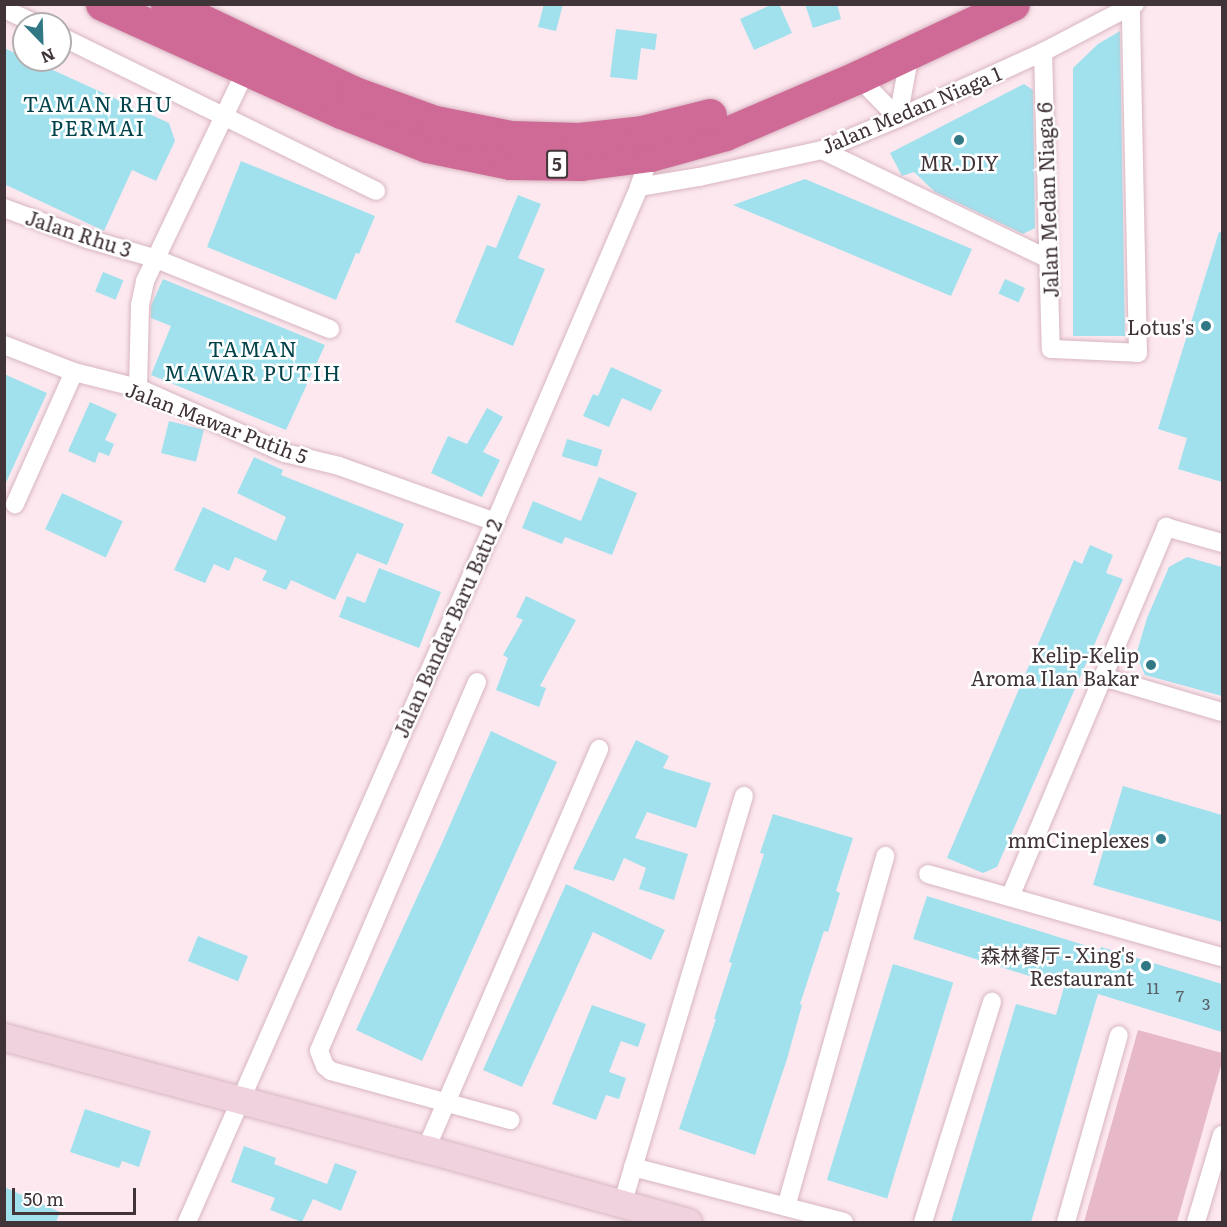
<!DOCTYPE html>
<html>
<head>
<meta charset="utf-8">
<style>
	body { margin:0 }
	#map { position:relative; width:1227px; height:1227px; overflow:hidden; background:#fde8ef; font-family:Literata,"Noto Sans SC",serif }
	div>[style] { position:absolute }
	.green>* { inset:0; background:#e6b8c8 }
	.building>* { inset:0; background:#a0e1ed; transform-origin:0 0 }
	.roads { filter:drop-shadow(0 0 2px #d7b5c1) drop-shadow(0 0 2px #d7b5c1) }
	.street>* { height:18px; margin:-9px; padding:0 9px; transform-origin:9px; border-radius:9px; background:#fff }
	.secondary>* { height:27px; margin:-13.5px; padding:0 13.5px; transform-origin:13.5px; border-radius:13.5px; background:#f0d2df }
	.highway>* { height:33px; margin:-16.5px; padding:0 16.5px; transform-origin:16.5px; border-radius:16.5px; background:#ce6a95 }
	.dots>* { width:16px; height:16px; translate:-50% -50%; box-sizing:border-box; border:3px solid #fff; border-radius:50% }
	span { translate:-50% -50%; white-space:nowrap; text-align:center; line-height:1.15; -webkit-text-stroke:5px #fff; paint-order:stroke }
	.number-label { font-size:16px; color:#595f65 }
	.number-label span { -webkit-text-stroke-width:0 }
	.shield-label span { padding:2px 4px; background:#fff; border:2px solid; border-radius:4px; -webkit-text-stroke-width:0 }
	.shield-label { font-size:18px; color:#413438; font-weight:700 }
	.street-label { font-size:20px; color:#413438 }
	.poi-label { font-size:20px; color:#413438 }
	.right { translate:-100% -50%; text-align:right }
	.neighbourhood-label { font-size:21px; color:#01424b; letter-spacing:1.5px }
	.frame { position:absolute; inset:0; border:6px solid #413438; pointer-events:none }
	.north { position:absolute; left:12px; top:12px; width:60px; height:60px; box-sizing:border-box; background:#fff; border:2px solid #b3aeaf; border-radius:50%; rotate:157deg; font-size:16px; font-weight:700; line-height:24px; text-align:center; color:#413438 }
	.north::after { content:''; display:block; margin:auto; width:21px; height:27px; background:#317884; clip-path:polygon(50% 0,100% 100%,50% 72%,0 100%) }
	.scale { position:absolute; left:12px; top:1188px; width:124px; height:27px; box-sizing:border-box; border:3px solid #413438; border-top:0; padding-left:8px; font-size:18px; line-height:21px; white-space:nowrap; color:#413438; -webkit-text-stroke:4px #fff; paint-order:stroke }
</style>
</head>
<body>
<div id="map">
	<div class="green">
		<div style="clip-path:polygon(1138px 1030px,1222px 1053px,1222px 1062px,1177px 1222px,1084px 1222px)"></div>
	</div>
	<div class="building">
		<div style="clip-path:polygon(544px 4px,563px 4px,556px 31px,538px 27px)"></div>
		<div style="clip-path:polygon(773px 4px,779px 4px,792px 33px,754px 50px,740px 19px)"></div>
		<div style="clip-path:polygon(805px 4px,837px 4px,841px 19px,813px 28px)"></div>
		<div style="clip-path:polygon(616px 29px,657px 34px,655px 50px,641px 48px,637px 80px,610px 77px)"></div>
		<div style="clip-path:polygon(1120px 31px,1125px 336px,1073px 336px,1073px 68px,1098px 44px)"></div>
		<div style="clip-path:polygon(4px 48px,24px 57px,24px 60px,31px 60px,169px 123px,175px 141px,156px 181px,132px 170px,104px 231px,4px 184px)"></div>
		<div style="clip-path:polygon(1024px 84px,1033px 90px,1035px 228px,1023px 234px,935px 192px,914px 172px,902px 176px,890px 153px)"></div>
		<div style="clip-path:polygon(241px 161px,375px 216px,359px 254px,356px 253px,336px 300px,207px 247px)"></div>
		<div style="clip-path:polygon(805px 179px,972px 249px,951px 296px,733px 205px)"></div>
		<div style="clip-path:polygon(518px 195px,541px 204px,518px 258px,545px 269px,513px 346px,455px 322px,487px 245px,496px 248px)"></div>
		<div style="clip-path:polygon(1219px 232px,1222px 233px,1222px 482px,1178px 469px,1187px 438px,1158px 429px)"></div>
		<div style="left:103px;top:272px;width:22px;height:21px;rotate:22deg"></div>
		<div style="clip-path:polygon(163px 279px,325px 345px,286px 430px,151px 375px,171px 326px,151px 318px,151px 306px)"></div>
		<div style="left:1005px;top:279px;width:22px;height:16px;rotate:24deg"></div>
		<div style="clip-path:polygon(611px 367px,662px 390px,651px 411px,622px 398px,609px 427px,583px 416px,593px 394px,598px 396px)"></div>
		<div style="clip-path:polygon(4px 374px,47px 393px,4px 487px)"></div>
		<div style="clip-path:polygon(90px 402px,117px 414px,105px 440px,114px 444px,109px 456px,99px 452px,95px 463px,68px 451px)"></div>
		<div style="clip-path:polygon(487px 408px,503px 417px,483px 452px,500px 460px,482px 497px,431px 473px,448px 436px,467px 444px)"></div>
		<div style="left:169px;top:421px;width:36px;height:33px;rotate:14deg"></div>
		<div style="left:567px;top:439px;width:37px;height:18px;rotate:17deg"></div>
		<div style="clip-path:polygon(254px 457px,283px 470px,281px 475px,404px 524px,387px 565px,357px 553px,335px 600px,291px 580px,286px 590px,262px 580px,267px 571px,235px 557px,229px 571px,214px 564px,205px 583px,174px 570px,203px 507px,276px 541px,286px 517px,237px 493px)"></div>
		<div style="clip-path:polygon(599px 477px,637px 493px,612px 555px,565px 537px,562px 544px,522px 528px,533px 501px,581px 521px)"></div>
		<div style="left:62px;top:493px;width:67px;height:40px;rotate:25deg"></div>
		<div style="clip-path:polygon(1090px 545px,1113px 555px,1106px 573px,1123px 579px,997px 867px,983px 873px,947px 858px,1074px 560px,1082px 564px)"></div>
		<div style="clip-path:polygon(1187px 557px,1222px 567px,1222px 696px,1145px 675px,1136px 655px,1147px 618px,1169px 567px)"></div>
		<div style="clip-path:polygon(379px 568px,441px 592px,419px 648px,339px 617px,347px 596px,365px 603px)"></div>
		<div style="clip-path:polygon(526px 596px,576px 620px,540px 686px,546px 688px,539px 707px,496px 690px,508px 658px,503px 655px,523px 620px,516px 617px)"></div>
		<div style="clip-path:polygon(491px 731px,557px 762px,422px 1061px,356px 1030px,442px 843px)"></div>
		<div style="clip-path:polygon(636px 740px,669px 756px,663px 768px,711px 783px,696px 828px,647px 812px,635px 838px,688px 854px,674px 900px,639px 889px,646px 868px,624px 858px,614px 881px,573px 869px)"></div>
		<div style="clip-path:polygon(1123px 786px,1222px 815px,1222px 922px,1093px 885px)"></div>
		<div style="clip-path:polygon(773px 814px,853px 838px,836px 891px,840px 893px,828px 932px,824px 931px,800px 1004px,802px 1005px,787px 1059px,755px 1155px,679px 1129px,716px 1019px,714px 1019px,732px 963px,729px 962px,764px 854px,760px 853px)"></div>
		<div style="clip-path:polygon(566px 884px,665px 930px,651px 960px,593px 932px,522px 1087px,483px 1070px)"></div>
		<div style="clip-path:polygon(927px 896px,1100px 950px,1101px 947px,1222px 984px,1222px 1032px,1098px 994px,1031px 1222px,951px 1222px,1016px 1004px,1056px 1015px,1064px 987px,913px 939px)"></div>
		<div style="left:198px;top:936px;width:54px;height:27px;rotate:22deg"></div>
		<div style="left:893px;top:964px;width:63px;height:226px;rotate:17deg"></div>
		<div style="clip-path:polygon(592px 1005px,646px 1024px,638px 1047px,621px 1041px,609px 1072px,626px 1078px,619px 1099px,606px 1095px,596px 1120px,552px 1104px)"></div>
		<div style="clip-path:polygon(85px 1109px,151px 1131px,139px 1167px,122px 1161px,119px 1168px,70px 1152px)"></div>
		<div style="clip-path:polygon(244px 1146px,276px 1158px,274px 1164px,327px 1184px,335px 1163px,357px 1171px,341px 1211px,313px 1199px,302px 1222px,270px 1210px,275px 1198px,231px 1182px)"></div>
		<div style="clip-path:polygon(4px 1187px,60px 1212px,56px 1222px,4px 1222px)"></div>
	</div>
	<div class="roads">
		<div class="street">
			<div style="left:4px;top:9px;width:35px;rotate:25deg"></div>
			<div style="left:60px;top:36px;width:352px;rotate:26.1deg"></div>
			<div style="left:1043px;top:52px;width:297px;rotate:88.5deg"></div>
			<div style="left:1051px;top:349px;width:87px;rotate:2.6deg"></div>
			<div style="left:1138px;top:353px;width:346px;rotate:-91.2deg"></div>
			<div style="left:858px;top:77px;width:57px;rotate:45.7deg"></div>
			<div style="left:898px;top:118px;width:66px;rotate:-79.5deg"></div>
			<div style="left:822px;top:150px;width:251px;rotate:25.7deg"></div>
			<div style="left:639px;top:187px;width:61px;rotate:-9.5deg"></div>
			<div style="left:699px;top:177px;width:126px;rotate:-12.4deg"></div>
			<div style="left:822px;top:150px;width:82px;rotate:-22.8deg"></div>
			<div style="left:898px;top:118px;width:159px;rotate:-24.5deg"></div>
			<div style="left:1043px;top:52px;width:104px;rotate:-27.6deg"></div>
			<div style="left:4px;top:208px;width:90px;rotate:20.3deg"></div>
			<div style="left:88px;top:239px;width:69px;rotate:16.1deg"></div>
			<div style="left:154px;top:258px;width:190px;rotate:22deg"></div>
			<div style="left:4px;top:345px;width:75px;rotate:21.1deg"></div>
			<div style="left:74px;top:372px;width:145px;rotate:114.1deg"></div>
			<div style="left:74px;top:372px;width:66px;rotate:14deg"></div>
			<div style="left:138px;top:388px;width:161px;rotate:23.9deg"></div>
			<div style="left:285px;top:453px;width:56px;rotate:13.5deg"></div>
			<div style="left:339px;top:466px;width:166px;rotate:19.7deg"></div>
			<div style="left:138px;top:388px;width:83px;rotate:-88.6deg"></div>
			<div style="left:140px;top:305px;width:25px;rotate:-78deg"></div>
			<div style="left:145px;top:281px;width:243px;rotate:-64.4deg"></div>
			<div style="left:1103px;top:677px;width:124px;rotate:16.4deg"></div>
			<div style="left:477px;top:682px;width:401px;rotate:113.2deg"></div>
			<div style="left:319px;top:1051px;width:16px;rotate:68deg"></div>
			<div style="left:325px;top:1066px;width:8px;rotate:40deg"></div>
			<div style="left:331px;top:1071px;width:186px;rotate:15.3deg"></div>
			<div style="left:928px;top:874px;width:305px;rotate:15.8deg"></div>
			<div style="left:1010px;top:897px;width:402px;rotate:-67.1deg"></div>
			<div style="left:1166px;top:527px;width:58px;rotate:15.9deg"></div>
			<div style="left:426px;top:1149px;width:436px;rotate:-66.6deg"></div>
			<div style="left:633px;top:1167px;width:218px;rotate:14.6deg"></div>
			<div style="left:622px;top:1205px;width:427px;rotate:-73.4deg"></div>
			<div style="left:786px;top:1207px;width:365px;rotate:-74.2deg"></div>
			<div style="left:187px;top:1222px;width:765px;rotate:-66.25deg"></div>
			<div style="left:495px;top:522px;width:365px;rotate:-66.7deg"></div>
			<div style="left:639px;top:187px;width:34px;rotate:-71deg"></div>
			<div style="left:923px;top:1222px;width:231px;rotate:-72.6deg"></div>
			<div style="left:1066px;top:1222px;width:194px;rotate:-74.2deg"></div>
			<div style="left:1196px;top:1222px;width:91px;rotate:-73.4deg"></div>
		</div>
		<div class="secondary">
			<div style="left:4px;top:1037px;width:437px;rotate:14.9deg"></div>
			<div style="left:426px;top:1149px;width:272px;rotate:15.6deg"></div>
		</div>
		<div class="highway">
			<div style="left:102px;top:4px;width:262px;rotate:24.3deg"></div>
			<div style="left:341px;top:112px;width:92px;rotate:21.6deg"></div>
			<div style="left:427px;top:146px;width:85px;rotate:11.6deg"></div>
			<div style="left:510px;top:163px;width:71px;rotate:0.8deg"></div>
			<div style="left:581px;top:164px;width:70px;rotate:-7.4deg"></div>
			<div style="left:650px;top:155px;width:78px;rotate:-15.6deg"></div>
			<div style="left:725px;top:134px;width:145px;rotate:-23.2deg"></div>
			<div style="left:858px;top:77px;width:171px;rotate:-25.2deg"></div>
			<div style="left:167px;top:4px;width:205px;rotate:25.4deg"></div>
			<div style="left:352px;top:92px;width:88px;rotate:19.9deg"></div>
			<div style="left:435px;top:122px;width:77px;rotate:11.2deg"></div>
			<div style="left:511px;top:137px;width:68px;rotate:1.7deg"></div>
			<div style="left:579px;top:139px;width:63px;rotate:-6.3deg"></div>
			<div style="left:642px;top:132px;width:70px;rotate:-14deg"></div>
		</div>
	</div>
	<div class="dots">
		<div style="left:959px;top:140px;background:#317884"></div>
		<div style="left:1206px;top:326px;background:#317884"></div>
		<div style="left:1151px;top:665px;background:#317884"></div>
		<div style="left:1161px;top:839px;background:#317884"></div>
		<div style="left:1146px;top:966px;background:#317884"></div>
	</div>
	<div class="number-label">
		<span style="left:1153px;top:987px">11</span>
		<span style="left:1180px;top:995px">7</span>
		<span style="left:1206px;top:1003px">3</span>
	</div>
	<div class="shield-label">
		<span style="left:557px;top:164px">5</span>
	</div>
	<div class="street-label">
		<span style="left:911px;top:109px;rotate:-23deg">Jalan Medan Niaga 1</span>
		<span style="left:1047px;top:200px;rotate:-92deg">Jalan Medan Niaga 6</span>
		<span style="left:79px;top:233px;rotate:18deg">Jalan Rhu 3</span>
		<span style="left:217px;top:422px;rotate:21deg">Jalan Mawar Putih 5</span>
		<span style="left:447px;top:628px;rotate:-66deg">Jalan Bandar Baru Batu 2</span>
	</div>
	<div class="poi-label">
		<span style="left:959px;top:162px">MR.DIY</span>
		<span class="right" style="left:1194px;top:326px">Lotus's</span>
		<span class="right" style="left:1139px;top:666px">Kelip-Kelip<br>Aroma Ilan Bakar</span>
		<span class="right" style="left:1149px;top:839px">mmCineplexes</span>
		<span class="right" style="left:1134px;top:966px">森林餐厅 - Xing's<br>Restaurant</span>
	</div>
	<div class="neighbourhood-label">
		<span style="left:98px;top:115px">TAMAN RHU<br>PERMAI</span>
		<span style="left:253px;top:360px">TAMAN<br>MAWAR PUTIH</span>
	</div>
	<div class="frame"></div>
	<div class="north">N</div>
	<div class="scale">50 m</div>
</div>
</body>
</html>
